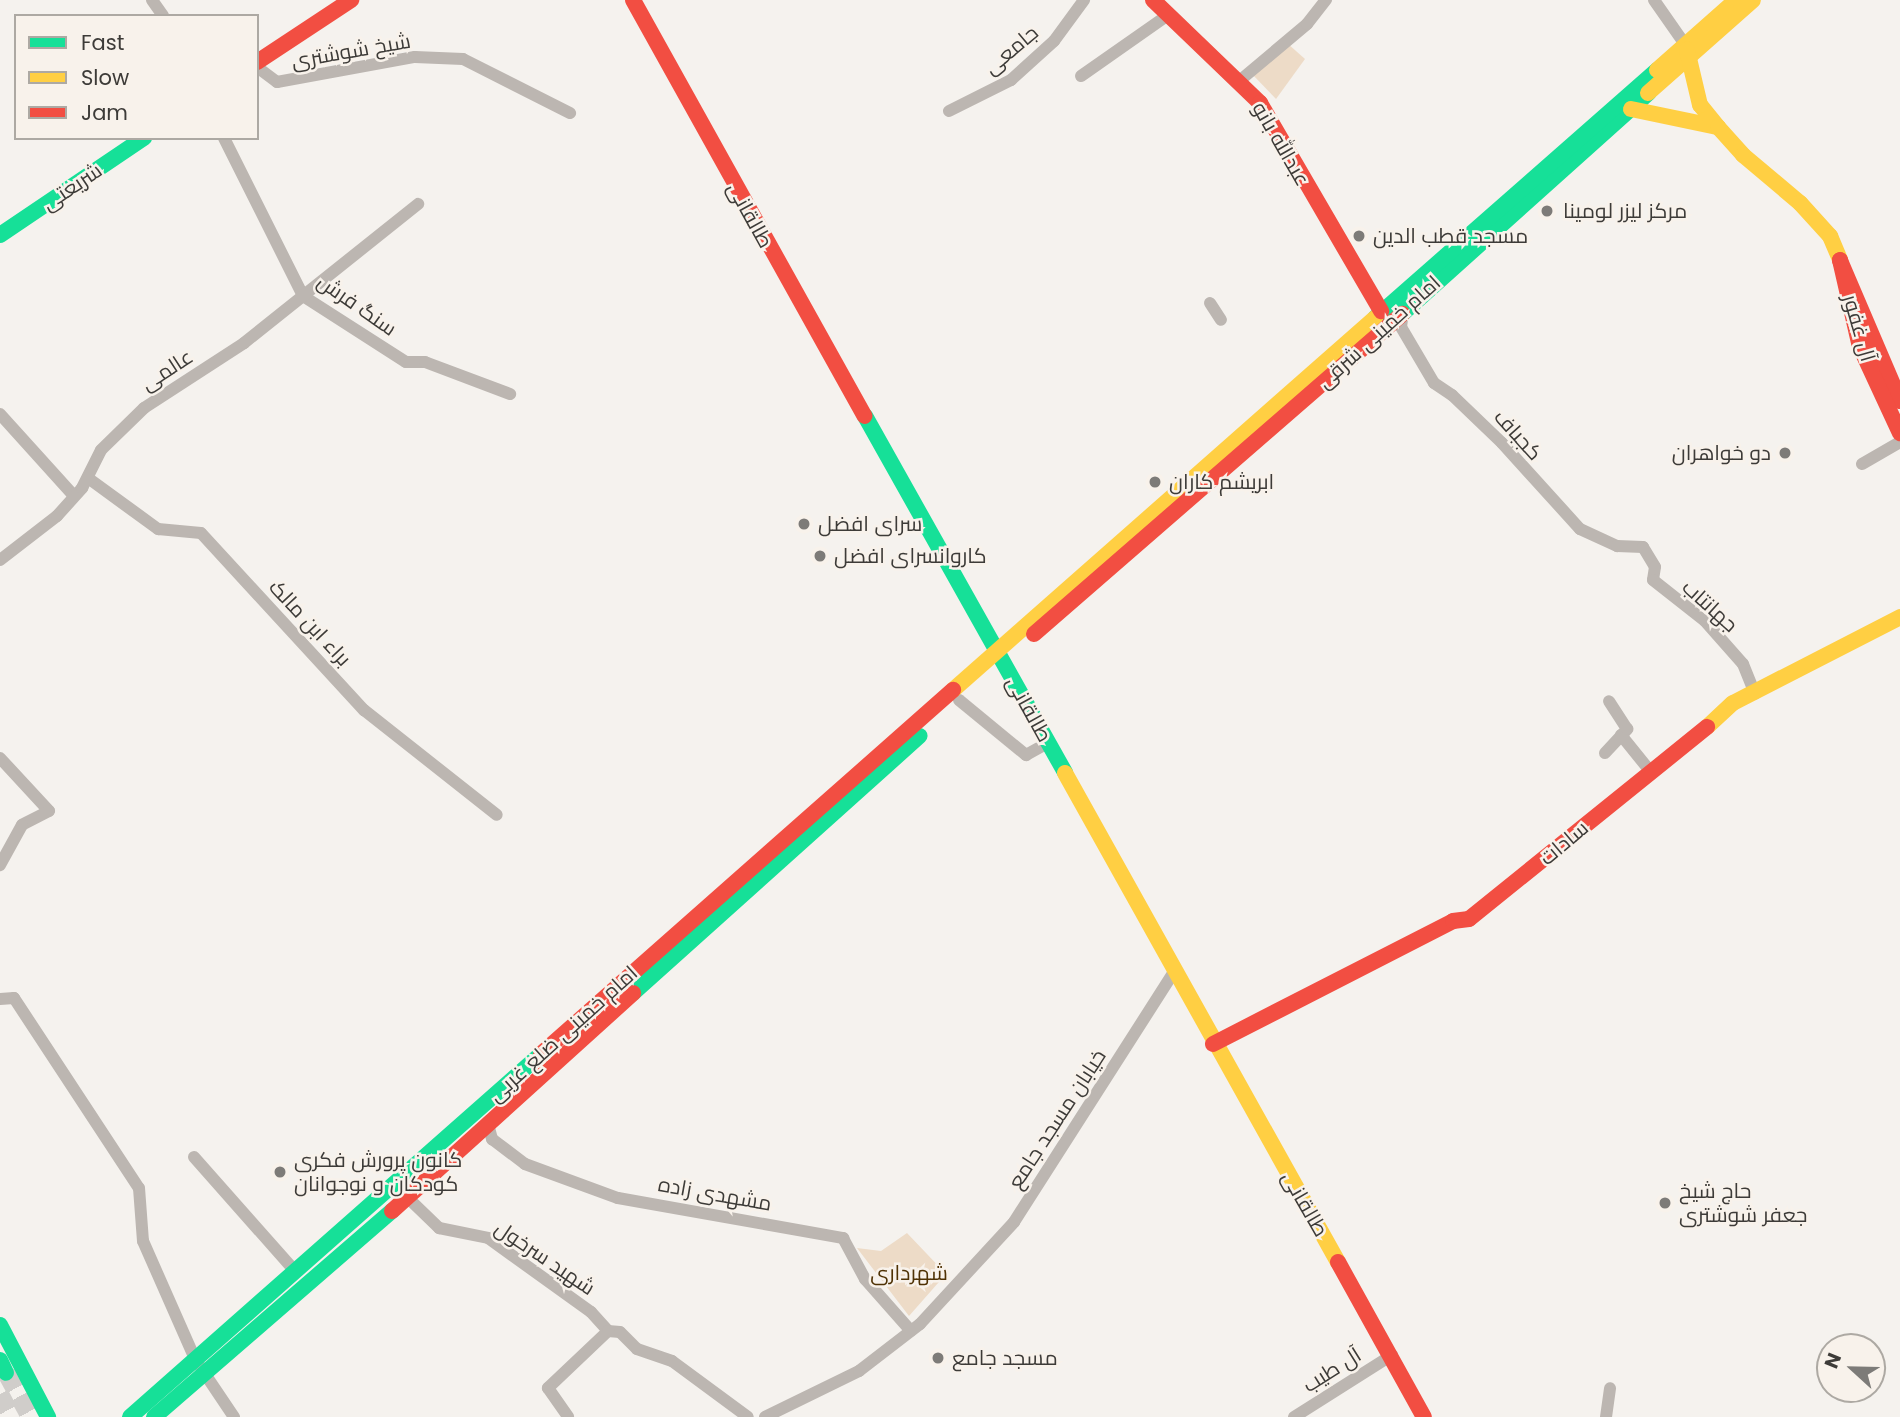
<!DOCTYPE html>
<html>
<head>
<meta charset="utf-8">
<style>
	body { margin:0 }
	#map { position:relative; width:1900px; height:1417px; overflow:hidden; background:#f5f2ee; font-family:Poppins,Cairo,sans-serif }
	div>[style] { position:absolute }
	.green>* { inset:0; background:#eddbc7 }
	.secondary-tunnel>* { height:18px; margin-top:-9px; transform-origin:0; background:repeating-linear-gradient(90deg,#d0cdca 0 18px,transparent 0 27px) }
	.street>* { height:12px; margin:-6px; padding:0 6px; transform-origin:6px; border-radius:6px; background:#bcb6b1 }
	.fast>* { height:16px; margin:-8px; padding:0 8px; transform-origin:8px; border-radius:8px; background:#16e098 }
	.slow>* { height:16px; margin:-8px; padding:0 8px; transform-origin:8px; border-radius:8px; background:#ffcf43 }
	.jam>* { height:16px; margin:-8px; padding:0 8px; transform-origin:8px; border-radius:8px; background:#f24e42 }
	.dots>* { width:19px; height:19px; translate:-50% -50%; box-sizing:border-box; border:4px solid #f8f2eb; border-radius:50% }
	span { translate:-50% -50%; white-space:nowrap; text-align:center; line-height:1.15; -webkit-text-stroke:5px #f8f2eb; paint-order:stroke }
	.street-label { font-size:21px; color:#3d3b38 }
	.poi-label { font-size:21px; color:#3d3b38 }
	.left { translate:0 -50%; text-align:left }
	.right { translate:-100% -50%; text-align:right }
	.park-label { font-size:21px; color:#4f3205 }
	.legend { position:absolute; left:14px; top:14px; width:245px; height:126px; box-sizing:border-box; background:#f8f2eb; border:2px solid #ada9a3; margin:0; padding:9px 12px; list-style:none; font-size:21px; color:#3d3b38 }
	.legend li { display:flex; align-items:center; gap:14px; height:35px }
	.legend b { width:35px; border:2px solid #ada9a3 }
	.north { position:absolute; left:1816px; top:1333px; width:70px; height:70px; box-sizing:border-box; background:#f8f2eb; border:2px solid #ada9a3; border-radius:50%; rotate:292deg; font-size:19px; font-weight:700; line-height:28px; text-align:center; color:#3d3b38 }
	.north::after { content:''; display:block; margin:auto; width:24px; height:32px; background:#7d7b78; clip-path:polygon(50% 0,100% 100%,50% 72%,0 100%) }
</style>
</head>
<body>
<div id="map">
	<div class="green">
		<div style="clip-path:polygon(1287px 43px,1305px 59px,1276px 99px,1251px 73px)"></div>
		<div style="clip-path:polygon(907px 1233px,946px 1274px,909px 1316px,857px 1248px,881px 1251px)"></div>
	</div>
	<div class="secondary-tunnel">
		<div style="left:6px;top:1373px;width:50px;rotate:61.4deg"></div>
		<div style="left:0;top:1394px;width:26px;rotate:62deg"></div>
	</div>
	<div class="street">
		<div style="left:152px;top:0;width:19px;rotate:55deg"></div>
		<div style="left:1654px;top:0;width:52px;rotate:55.1deg"></div>
		<div style="left:257px;top:67px;width:25px;rotate:37deg"></div>
		<div style="left:277px;top:82px;width:140px;rotate:-10.3deg"></div>
		<div style="left:415px;top:57px;width:48px;rotate:2.4deg"></div>
		<div style="left:463px;top:59px;width:120px;rotate:26.8deg"></div>
		<div style="left:1081px;top:76px;width:106px;rotate:-35deg"></div>
		<div style="left:1238px;top:82px;width:90px;rotate:-40deg"></div>
		<div style="left:1307px;top:24px;width:31px;rotate:-52deg"></div>
		<div style="left:949px;top:111px;width:69px;rotate:-26.6deg"></div>
		<div style="left:1011px;top:80px;width:58px;rotate:-42.2deg"></div>
		<div style="left:1054px;top:41px;width:51px;rotate:-53.8deg"></div>
		<div style="left:224px;top:138px;width:177px;rotate:63.4deg"></div>
		<div style="left:303px;top:296px;width:122px;rotate:32.7deg"></div>
		<div style="left:406px;top:362px;width:19px"></div>
		<div style="left:425px;top:362px;width:91px;rotate:20.6deg"></div>
		<div style="left:1210px;top:303px;width:20px;rotate:57deg"></div>
		<div style="left:1403px;top:311px;width:16px;rotate:97deg"></div>
		<div style="left:1401px;top:327px;width:65px;rotate:59.5deg"></div>
		<div style="left:1434px;top:383px;width:22px;rotate:34deg"></div>
		<div style="left:1452px;top:395px;width:69px;rotate:43.8deg"></div>
		<div style="left:1502px;top:443px;width:116px;rotate:47.8deg"></div>
		<div style="left:1580px;top:529px;width:41px;rotate:24.7deg"></div>
		<div style="left:1617px;top:546px;width:26px;rotate:2deg"></div>
		<div style="left:1643px;top:547px;width:23px;rotate:59deg"></div>
		<div style="left:1655px;top:567px;width:13px;rotate:99deg"></div>
		<div style="left:1653px;top:580px;width:66px;rotate:38.3deg"></div>
		<div style="left:1705px;top:621px;width:57px;rotate:48.5deg"></div>
		<div style="left:1743px;top:664px;width:32px;rotate:68deg"></div>
		<div style="left:0;top:414px;width:110px;rotate:47.9deg"></div>
		<div style="left:1862px;top:464px;width:44px;rotate:-30.1deg"></div>
		<div style="left:88px;top:478px;width:87px;rotate:36.1deg"></div>
		<div style="left:158px;top:529px;width:43px;rotate:5.3deg"></div>
		<div style="left:201px;top:533px;width:241px;rotate:47.4deg"></div>
		<div style="left:364px;top:710px;width:169px;rotate:38.3deg"></div>
		<div style="left:0;top:560px;width:72px;rotate:-37.7deg"></div>
		<div style="left:57px;top:516px;width:38px;rotate:-48deg"></div>
		<div style="left:82px;top:488px;width:42px;rotate:-63.4deg"></div>
		<div style="left:101px;top:450px;width:60px;rotate:-44.3deg"></div>
		<div style="left:144px;top:408px;width:119px;rotate:-33deg"></div>
		<div style="left:244px;top:343px;width:223px;rotate:-38.6deg"></div>
		<div style="left:959px;top:700px;width:87px;rotate:39.4deg"></div>
		<div style="left:1026px;top:755px;width:18px;rotate:-29deg"></div>
		<div style="left:1621px;top:735px;width:46px;rotate:51.1deg"></div>
		<div style="left:1605px;top:753px;width:33px;rotate:-47deg"></div>
		<div style="left:1627px;top:729px;width:33px;rotate:-123deg"></div>
		<div style="left:0;top:758px;width:72px;rotate:47.2deg"></div>
		<div style="left:49px;top:811px;width:30px;rotate:153deg"></div>
		<div style="left:22px;top:825px;width:46px;rotate:118.8deg"></div>
		<div style="left:0;top:999px;width:14px;rotate:-4deg"></div>
		<div style="left:14px;top:998px;width:227px;rotate:56.7deg"></div>
		<div style="left:139px;top:1188px;width:53px;rotate:85.7deg"></div>
		<div style="left:143px;top:1241px;width:129px;rotate:66.2deg"></div>
		<div style="left:195px;top:1359px;width:70px;rotate:56.1deg"></div>
		<div style="left:488px;top:1124px;width:16px;rotate:75deg"></div>
		<div style="left:492px;top:1139px;width:41px;rotate:37.1deg"></div>
		<div style="left:525px;top:1164px;width:99px;rotate:20.1deg"></div>
		<div style="left:618px;top:1198px;width:229px;rotate:10.1deg"></div>
		<div style="left:843px;top:1238px;width:47px;rotate:61.8deg"></div>
		<div style="left:865px;top:1279px;width:69px;rotate:48.5deg"></div>
		<div style="left:194px;top:1157px;width:152px;rotate:48.5deg"></div>
		<div style="left:407px;top:1197px;width:45px;rotate:44.1deg"></div>
		<div style="left:439px;top:1228px;width:50px;rotate:11.5deg"></div>
		<div style="left:488px;top:1238px;width:127px;rotate:35.7deg"></div>
		<div style="left:591px;top:1312px;width:25px;rotate:48deg"></div>
		<div style="left:608px;top:1331px;width:83px;rotate:136.5deg"></div>
		<div style="left:548px;top:1388px;width:35px;rotate:55deg"></div>
		<div style="left:608px;top:1331px;width:12px;rotate:5deg"></div>
		<div style="left:620px;top:1332px;width:24px;rotate:45deg"></div>
		<div style="left:637px;top:1349px;width:37px;rotate:19deg"></div>
		<div style="left:672px;top:1361px;width:94px;rotate:36.4deg"></div>
		<div style="left:765px;top:1417px;width:105px;rotate:-26.1deg"></div>
		<div style="left:859px;top:1371px;width:77px;rotate:-37.6deg"></div>
		<div style="left:920px;top:1324px;width:139px;rotate:-47.3deg"></div>
		<div style="left:1014px;top:1222px;width:297px;rotate:-57.4deg"></div>
		<div style="left:1294px;top:1417px;width:116px;rotate:-32.3deg"></div>
		<div style="left:1606px;top:1417px;width:29px;rotate:-82deg"></div>
	</div>
	<div class="fast">
		<div style="left:0;top:235px;width:174px;rotate:-34deg"></div>
		<div style="left:1402px;top:314px;width:331px;rotate:-41.9deg"></div>
		<div style="left:1375px;top:318px;width:376px;rotate:-41.3deg"></div>
		<div style="left:865px;top:416px;width:409px;rotate:60.7deg"></div>
		<div style="left:633px;top:993px;width:385px;rotate:-41.9deg"></div>
		<div style="left:0;top:1325px;width:104px;rotate:62.4deg"></div>
		<div style="left:0;top:1360px;width:14px;rotate:65deg"></div>
		<div style="left:130px;top:1417px;width:548px;rotate:-41.45deg"></div>
		<div style="left:154px;top:1417px;width:315px;rotate:-40.9deg"></div>
	</div>
	<div class="slow">
		<div style="left:1657px;top:70px;width:106px;rotate:-41.5deg"></div>
		<div style="left:1648px;top:93px;width:140px;rotate:-41.5deg"></div>
		<div style="left:1631px;top:109px;width:89px;rotate:11.7deg"></div>
		<div style="left:1718px;top:127px;width:28px;rotate:-129deg"></div>
		<div style="left:1700px;top:105px;width:57px;rotate:-103.3deg"></div>
		<div style="left:1718px;top:127px;width:38px;rotate:48deg"></div>
		<div style="left:1743px;top:155px;width:75px;rotate:40.1deg"></div>
		<div style="left:1800px;top:203px;width:45px;rotate:47.7deg"></div>
		<div style="left:1830px;top:236px;width:26px;rotate:67deg"></div>
		<div style="left:953px;top:690px;width:563px;rotate:-41.4deg"></div>
		<div style="left:1707px;top:727px;width:35px;rotate:-43deg"></div>
		<div style="left:1733px;top:703px;width:188px;rotate:-27.2deg"></div>
		<div style="left:1065px;top:773px;width:560px;rotate:60.83deg"></div>
	</div>
	<div class="jam">
		<div style="left:633px;top:0;width:476px;rotate:60.9deg"></div>
		<div style="left:1153px;top:0;width:149px;rotate:43.9deg"></div>
		<div style="left:1260px;top:103px;width:241px;rotate:59.8deg"></div>
		<div style="left:257px;top:62px;width:113px;rotate:-33.4deg"></div>
		<div style="left:1900px;top:401px;width:153px;rotate:-113.1deg"></div>
		<div style="left:1840px;top:260px;width:89px;rotate:77.1deg"></div>
		<div style="left:1860px;top:347px;width:95px;rotate:65.1deg"></div>
		<div style="left:1034px;top:634px;width:488px;rotate:-41deg"></div>
		<div style="left:1213px;top:1044px;width:270px;rotate:-27.1deg"></div>
		<div style="left:1453px;top:921px;width:16px;rotate:-7deg"></div>
		<div style="left:1469px;top:919px;width:306px;rotate:-38.9deg"></div>
		<div style="left:541px;top:1054px;width:550px;rotate:-41.46deg"></div>
		<div style="left:392px;top:1211px;width:325px;rotate:-42.1deg"></div>
		<div style="left:1338px;top:1262px;width:177px;rotate:61deg"></div>
	</div>
	<div class="dots">
		<div style="left:1547px;top:211px;background:#7d7b78"></div>
		<div style="left:1359px;top:236px;background:#7d7b78"></div>
		<div style="left:1785px;top:453px;background:#7d7b78"></div>
		<div style="left:1155px;top:482px;background:#7d7b78"></div>
		<div style="left:804px;top:524px;background:#7d7b78"></div>
		<div style="left:820px;top:556px;background:#7d7b78"></div>
		<div style="left:280px;top:1172px;background:#7d7b78"></div>
		<div style="left:1665px;top:1203px;background:#7d7b78"></div>
		<div style="left:938px;top:1358px;background:#7d7b78"></div>
	</div>
	<div class="street-label">
		<span style="left:1011px;top:50px;rotate:-40deg">جامعی</span>
		<span style="left:351px;top:51px;rotate:-10deg">شیخ شوشتری</span>
		<span style="left:1281px;top:144px;rotate:60deg">عبدالله بانو</span>
		<span style="left:72px;top:187px;rotate:-34deg">شریعتی</span>
		<span style="left:750px;top:215px;rotate:61deg">طالقانی</span>
		<span style="left:357px;top:305px;rotate:35deg">سنگ فرش</span>
		<span style="left:1859px;top:328px;rotate:74deg">آل غفور</span>
		<span style="left:1379px;top:332px;rotate:-42deg">امام خمینی شرقی</span>
		<span style="left:167px;top:370px;rotate:-33deg">عالمی</span>
		<span style="left:1518px;top:435px;rotate:48deg">کجباف</span>
		<span style="left:1710px;top:606px;rotate:42deg">جهانتاب</span>
		<span style="left:310px;top:623px;rotate:47deg">براء ابن مالک</span>
		<span style="left:1029px;top:709px;rotate:61deg">طالقانی</span>
		<span style="left:1564px;top:843px;rotate:-40deg">سادات</span>
		<span style="left:563px;top:1034px;rotate:-42deg">امام خمینی ضلع غربی</span>
		<span style="left:1057px;top:1119px;rotate:-57deg">خیابان مسجد جامع</span>
		<span style="left:715px;top:1194px;rotate:10deg">مشهدی زاده</span>
		<span style="left:1305px;top:1204px;rotate:60deg">طالقانی</span>
		<span style="left:545px;top:1258px;rotate:34deg">شهید سرخول</span>
		<span style="left:1332px;top:1370px;rotate:-32deg">آل طیب</span>
	</div>
	<div class="poi-label">
		<span class="left" style="left:1563px;top:211px">مرکز لیزر لومینا</span>
		<span class="left" style="left:1373px;top:236px">مسجد قطب الدین</span>
		<span class="right" style="left:1771px;top:453px">دو خواهران</span>
		<span class="left" style="left:1169px;top:482px">ابریشم کاران</span>
		<span class="left" style="left:818px;top:524px">سرای افضل</span>
		<span class="left" style="left:834px;top:556px">کاروانسرای افضل</span>
		<span class="left" style="left:294px;top:1172px">کانون پرورش فکری<br>کودکان و نوجوانان</span>
		<span class="left" style="left:1679px;top:1203px">حاج شیخ<br>جعفر شوشتری</span>
		<span class="left" style="left:952px;top:1358px">مسجد جامع</span>
	</div>
	<div class="park-label">
		<span style="left:909px;top:1273px">شهرداری</span>
	</div>
	<ul class="legend">
	<li><b style="height:9px;background:#16e098"></b>Fast</li>
	<li><b style="height:9px;background:#ffcf43"></b>Slow</li>
	<li><b style="height:9px;background:#f24e42"></b>Jam</li>
	</ul>
	<div class="north">N</div>
</div>
</body>
</html>
